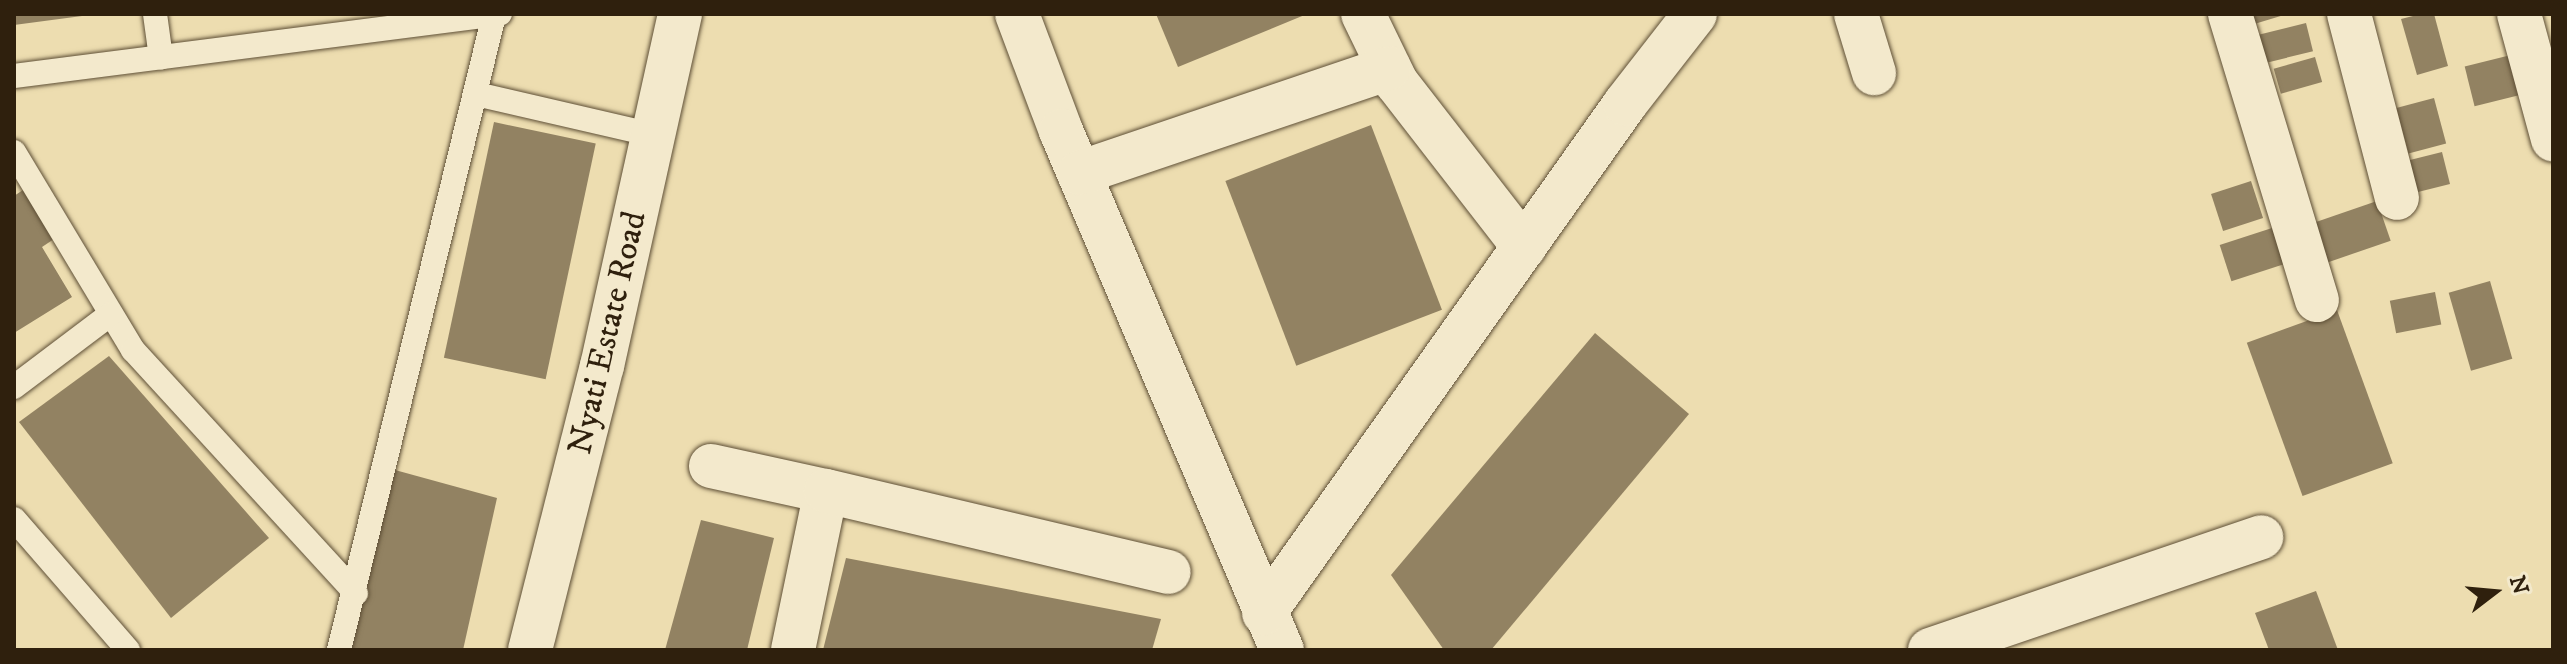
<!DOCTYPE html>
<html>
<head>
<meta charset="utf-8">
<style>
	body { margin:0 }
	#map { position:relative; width:2567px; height:664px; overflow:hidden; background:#edddb0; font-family:"IM FELL DW Pica",serif }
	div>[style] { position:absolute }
	.building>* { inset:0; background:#928262; transform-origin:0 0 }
	.roads { filter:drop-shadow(0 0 2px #5e4f36) drop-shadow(0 0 2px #5e4f36) }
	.service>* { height:24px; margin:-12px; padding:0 12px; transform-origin:12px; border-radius:12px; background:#f3e9cc }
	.minor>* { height:44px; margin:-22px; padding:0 22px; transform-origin:22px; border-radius:22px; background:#f3e9cc }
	span { translate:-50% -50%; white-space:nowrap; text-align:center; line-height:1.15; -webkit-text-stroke:6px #f3e9cc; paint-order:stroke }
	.street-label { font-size:34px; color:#2f200d }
	.frame { position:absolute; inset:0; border:16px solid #2f200d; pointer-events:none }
	.north { position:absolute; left:2455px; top:552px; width:80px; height:80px; -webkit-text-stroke:6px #f3e9cc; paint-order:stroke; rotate:74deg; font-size:22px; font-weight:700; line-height:32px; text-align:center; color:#2f200d }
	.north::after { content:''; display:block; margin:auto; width:28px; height:36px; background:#2f200d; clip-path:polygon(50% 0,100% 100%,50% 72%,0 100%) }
</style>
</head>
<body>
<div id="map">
	<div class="building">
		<div style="clip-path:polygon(14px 14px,82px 14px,82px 16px,14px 25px)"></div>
		<div style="clip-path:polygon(1156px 14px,1307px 14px,1178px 67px)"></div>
		<div style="clip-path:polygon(2248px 14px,2284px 14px,2284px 15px,2251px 25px)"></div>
		<div style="clip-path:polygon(2421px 14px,2434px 14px,2448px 66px,2417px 75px,2401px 19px)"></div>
		<div style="left:2306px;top:23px;width:29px;height:54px;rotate:76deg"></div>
		<div style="left:2519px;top:53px;width:41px;height:56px;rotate:76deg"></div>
		<div style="left:2315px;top:57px;width:26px;height:43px;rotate:74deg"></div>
		<div style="left:2434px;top:98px;width:47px;height:39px;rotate:75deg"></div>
		<div style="left:494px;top:122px;width:104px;height:241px;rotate:12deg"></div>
		<div style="left:1371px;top:125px;width:198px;height:156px;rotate:69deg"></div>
		<div style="left:2442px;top:152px;width:33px;height:35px;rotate:76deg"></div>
		<div style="left:2251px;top:181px;width:39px;height:42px;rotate:72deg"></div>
		<div style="clip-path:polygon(26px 188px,57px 237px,42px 247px,72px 297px,14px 333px,14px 196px)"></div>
		<div style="left:2377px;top:201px;width:42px;height:76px;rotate:71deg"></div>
		<div style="left:2272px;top:228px;width:38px;height:55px;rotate:72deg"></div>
		<div style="left:2490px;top:281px;width:81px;height:43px;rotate:74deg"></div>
		<div style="left:2435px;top:292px;width:33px;height:46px;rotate:79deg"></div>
		<div style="left:2337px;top:310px;width:163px;height:96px;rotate:70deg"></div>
		<div style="clip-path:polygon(1595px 333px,1689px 414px,1491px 650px,1444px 650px,1391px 575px)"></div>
		<div style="clip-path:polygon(109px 356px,269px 538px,171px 618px,19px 422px)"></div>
		<div style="clip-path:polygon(395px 470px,497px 498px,463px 650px,345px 650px)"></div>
		<div style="clip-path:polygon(701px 520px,774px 538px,747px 650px,665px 650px)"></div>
		<div style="clip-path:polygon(846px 558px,1161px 619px,1152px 650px,823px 650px)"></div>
		<div style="clip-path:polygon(2316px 591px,2338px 650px,2269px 650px,2255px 613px)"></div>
	</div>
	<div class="roads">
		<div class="service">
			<div style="left:155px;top:14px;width:44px;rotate:82.2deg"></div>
			<div style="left:14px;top:76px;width:490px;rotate:-7.3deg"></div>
			<div style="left:476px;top:94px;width:182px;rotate:13deg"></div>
			<div style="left:14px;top:152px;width:231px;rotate:59deg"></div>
			<div style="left:133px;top:350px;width:330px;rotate:47.5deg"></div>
			<div style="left:14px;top:387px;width:121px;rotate:-37deg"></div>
			<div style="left:14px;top:519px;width:174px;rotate:49deg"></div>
			<div style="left:339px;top:650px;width:654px;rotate:-76.28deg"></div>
		</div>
		<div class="minor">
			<div style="left:1017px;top:14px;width:125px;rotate:69.4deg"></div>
			<div style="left:1061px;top:131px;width:564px;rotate:66.93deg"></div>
			<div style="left:1363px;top:14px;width:76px;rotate:64.1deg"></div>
			<div style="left:1396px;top:82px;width:209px;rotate:52.2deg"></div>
			<div style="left:1856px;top:14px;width:62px;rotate:73deg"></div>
			<div style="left:2230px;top:14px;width:299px;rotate:73.1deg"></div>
			<div style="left:2349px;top:14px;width:190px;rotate:75.4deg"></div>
			<div style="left:2519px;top:14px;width:130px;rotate:74.8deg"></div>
			<div style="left:1079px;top:173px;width:327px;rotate:-18.7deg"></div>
			<div style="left:711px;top:466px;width:118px;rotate:12.3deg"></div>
			<div style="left:1264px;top:613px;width:624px;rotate:-54.65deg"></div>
			<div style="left:1625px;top:104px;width:114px;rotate:-52.1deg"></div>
			<div style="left:530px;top:650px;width:293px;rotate:-75.8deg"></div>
			<div style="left:602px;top:366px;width:361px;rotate:-77.5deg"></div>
			<div style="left:793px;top:650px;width:162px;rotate:-78.3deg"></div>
			<div style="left:826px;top:491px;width:352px;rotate:13.3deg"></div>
			<div style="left:1930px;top:650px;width:350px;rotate:-18.8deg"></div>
		</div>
	</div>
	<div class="street-label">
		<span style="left:608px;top:333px;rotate:-77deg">Nyati Estate Road</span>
	</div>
	<div class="frame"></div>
	<div class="north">N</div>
</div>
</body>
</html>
